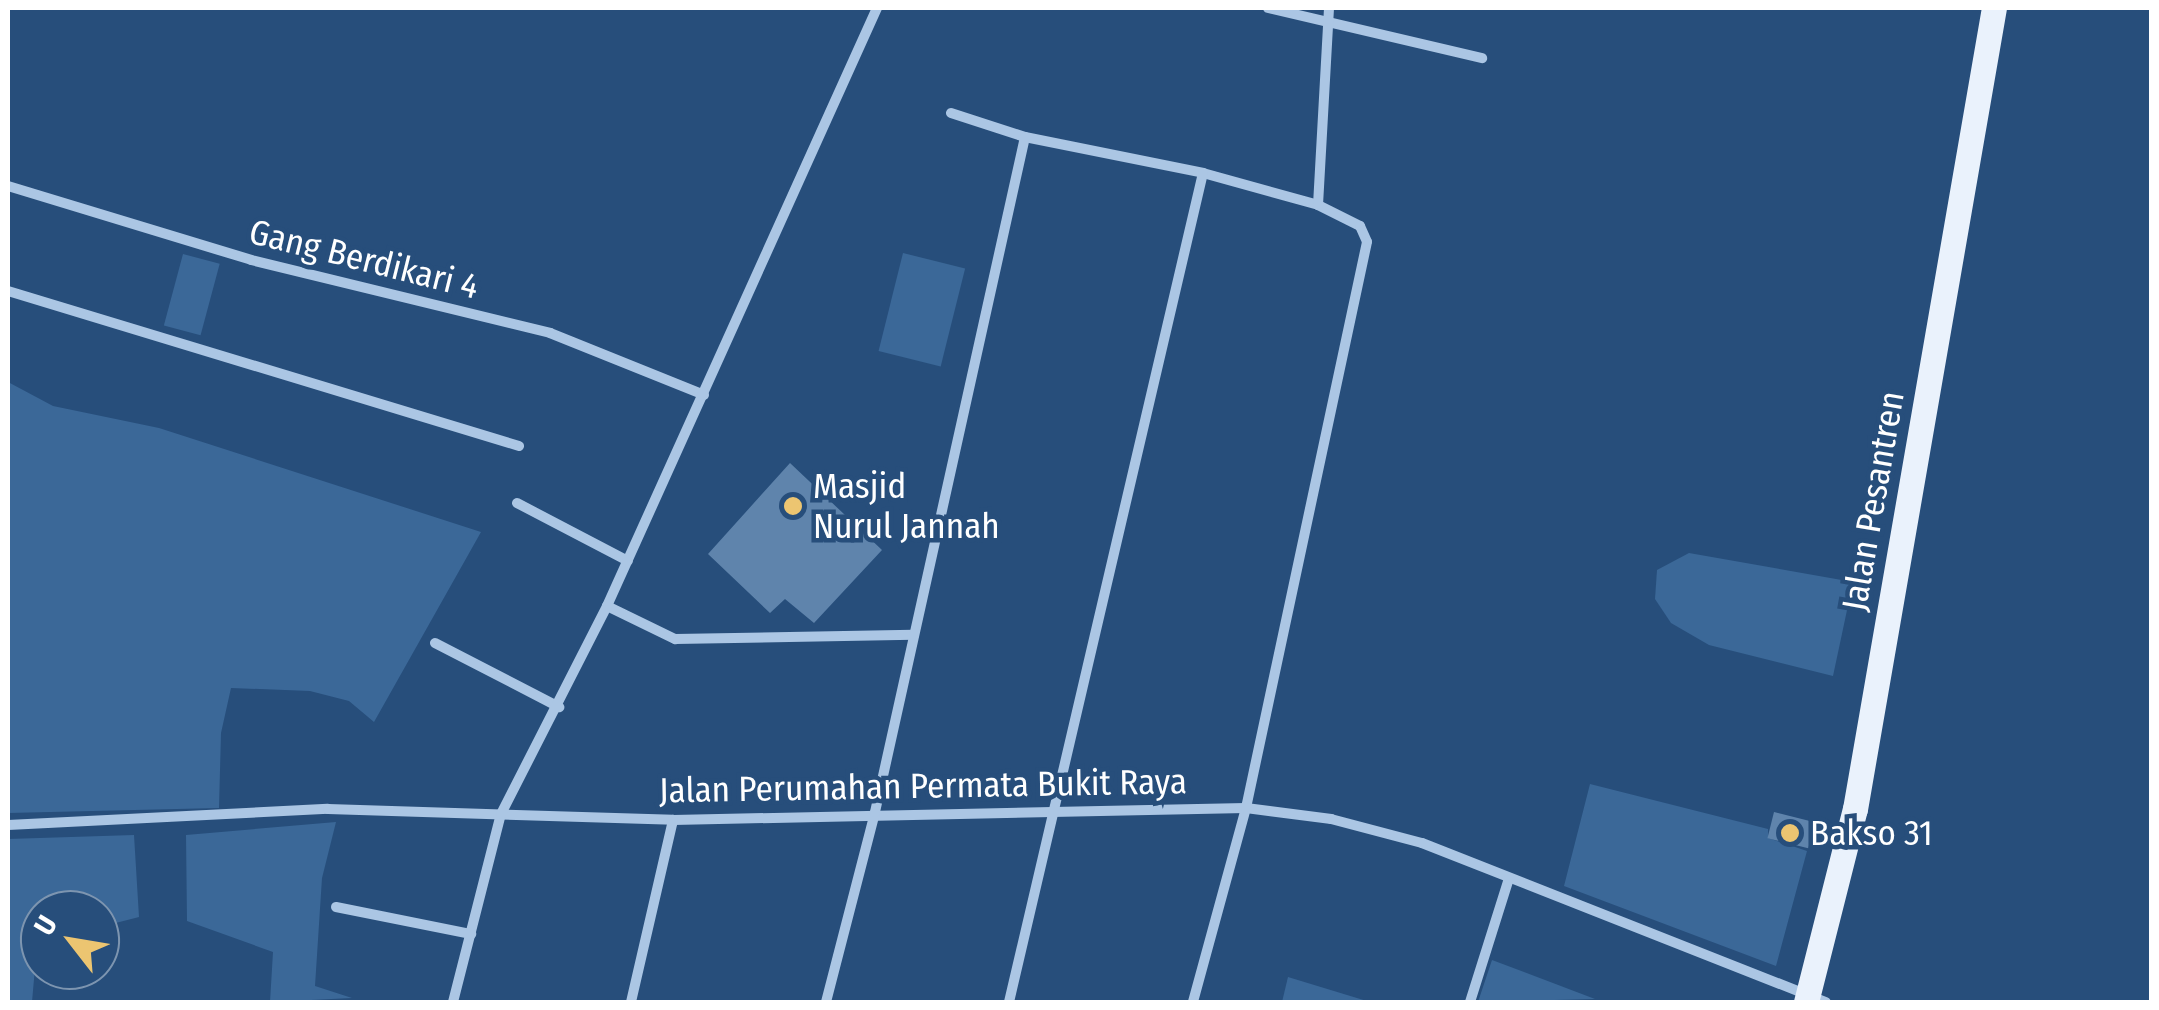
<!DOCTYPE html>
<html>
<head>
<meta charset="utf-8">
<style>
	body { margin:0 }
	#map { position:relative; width:2159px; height:1010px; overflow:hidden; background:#274e7b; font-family:"Fira Sans Condensed",sans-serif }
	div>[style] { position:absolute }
	.green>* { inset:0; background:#3b6898; transform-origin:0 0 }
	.building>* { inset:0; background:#5f84ac; transform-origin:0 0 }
	.minor>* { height:10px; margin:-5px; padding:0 5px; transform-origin:5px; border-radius:5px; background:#abc6e4 }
	.primary>* { height:25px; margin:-12.5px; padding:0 12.5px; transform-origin:12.5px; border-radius:12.5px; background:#eaf2fc }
	.dots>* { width:28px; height:28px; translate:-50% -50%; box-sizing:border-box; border:5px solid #274e7b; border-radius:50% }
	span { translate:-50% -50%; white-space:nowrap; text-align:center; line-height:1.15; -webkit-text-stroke:9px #274e7b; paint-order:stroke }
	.street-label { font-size:35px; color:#fff }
	.poi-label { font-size:35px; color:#fff }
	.left { translate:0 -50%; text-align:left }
	.frame { position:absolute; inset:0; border:10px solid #fff; pointer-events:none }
	.north { position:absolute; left:20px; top:890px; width:100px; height:100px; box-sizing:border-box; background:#274e7b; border:2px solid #7d95b0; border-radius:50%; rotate:301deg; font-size:28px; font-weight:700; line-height:40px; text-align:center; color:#fff }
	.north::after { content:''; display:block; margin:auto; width:35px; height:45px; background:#ecc571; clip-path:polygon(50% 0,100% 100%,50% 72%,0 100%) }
</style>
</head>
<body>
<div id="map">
	<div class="green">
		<div style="left:903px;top:253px;width:64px;height:101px;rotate:14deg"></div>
		<div style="left:183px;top:254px;width:38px;height:74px;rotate:15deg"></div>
		<div style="clip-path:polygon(8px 382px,53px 406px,159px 428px,481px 532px,374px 722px,349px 701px,310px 691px,231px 688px,221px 733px,219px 808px,8px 813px)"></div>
		<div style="clip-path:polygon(1689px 553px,1853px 582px,1833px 676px,1709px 645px,1671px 623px,1655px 599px,1657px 570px)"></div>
		<div style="clip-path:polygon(1590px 784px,1768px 829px,1768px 838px,1807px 851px,1776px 966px,1564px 886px)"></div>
		<div style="clip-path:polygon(336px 822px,322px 878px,315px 986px,352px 998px,270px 1002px,273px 952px,187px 921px,186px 835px)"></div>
		<div style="clip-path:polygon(134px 835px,139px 917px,100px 927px,100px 910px,40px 910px,32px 1002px,8px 1002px,8px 839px)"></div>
		<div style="clip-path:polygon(1492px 960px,1595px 999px,1478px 1002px)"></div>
		<div style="clip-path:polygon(1288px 977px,1370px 1002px,1282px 1002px)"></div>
	</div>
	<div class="building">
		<div style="clip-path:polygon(790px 463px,882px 550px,814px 623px,785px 599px,770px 613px,708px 554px)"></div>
		<div style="left:1774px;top:812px;width:42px;height:27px;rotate:14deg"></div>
	</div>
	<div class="minor">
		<div style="left:1268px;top:8px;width:220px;rotate:13.2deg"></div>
		<div style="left:951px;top:113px;width:78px;rotate:18deg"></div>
		<div style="left:1025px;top:137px;width:182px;rotate:11.4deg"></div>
		<div style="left:1203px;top:173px;width:119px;rotate:15.5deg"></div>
		<div style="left:1318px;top:205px;width:47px;rotate:26.6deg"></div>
		<div style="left:1360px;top:226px;width:17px;rotate:66deg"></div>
		<div style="left:1367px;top:242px;width:579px;rotate:102.07deg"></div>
		<div style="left:1246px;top:808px;width:201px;rotate:105.3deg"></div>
		<div style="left:8px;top:186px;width:254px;rotate:16.9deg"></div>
		<div style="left:251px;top:260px;width:308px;rotate:13.7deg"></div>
		<div style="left:550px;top:333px;width:166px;rotate:21.9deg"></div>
		<div style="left:1318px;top:205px;width:197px;rotate:-86.8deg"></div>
		<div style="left:8px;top:291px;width:534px;rotate:16.87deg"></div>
		<div style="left:517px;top:503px;width:125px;rotate:27.6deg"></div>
		<div style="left:607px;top:606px;width:76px;rotate:25.9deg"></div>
		<div style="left:675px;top:639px;width:238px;rotate:-1deg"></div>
		<div style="left:435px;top:643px;width:140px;rotate:27.3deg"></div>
		<div style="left:8px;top:825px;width:320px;rotate:-2.9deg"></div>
		<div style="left:328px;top:809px;width:345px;rotate:1.8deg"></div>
		<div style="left:673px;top:820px;width:573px;rotate:-1.2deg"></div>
		<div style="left:1246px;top:808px;width:86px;rotate:7.4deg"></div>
		<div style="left:1331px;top:819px;width:94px;rotate:14.8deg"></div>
		<div style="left:1422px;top:843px;width:434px;rotate:21.5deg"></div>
		<div style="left:336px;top:907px;width:138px;rotate:11.3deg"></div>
		<div style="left:453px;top:1002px;width:194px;rotate:-75.7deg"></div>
		<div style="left:501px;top:814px;width:233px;rotate:-63deg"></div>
		<div style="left:607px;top:606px;width:656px;rotate:-65.7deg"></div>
		<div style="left:631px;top:1002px;width:187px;rotate:-77deg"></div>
		<div style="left:826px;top:1002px;width:196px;rotate:-75.5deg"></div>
		<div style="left:875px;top:812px;width:691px;rotate:-77.47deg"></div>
		<div style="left:1009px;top:1002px;width:851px;rotate:-76.83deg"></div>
		<div style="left:1470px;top:1002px;width:130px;rotate:-72.5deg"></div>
	</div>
	<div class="primary">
		<div style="left:1806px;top:1002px;width:199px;rotate:-75.8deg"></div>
		<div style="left:1855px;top:809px;width:813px;rotate:-80.16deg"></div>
	</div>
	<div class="dots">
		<div style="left:793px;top:506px;background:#ecc571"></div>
		<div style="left:1790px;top:833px;background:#ecc571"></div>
	</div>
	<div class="street-label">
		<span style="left:364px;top:259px;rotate:14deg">Gang Berdikari 4</span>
		<span style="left:1873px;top:501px;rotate:-80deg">Jalan Pesantren</span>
		<span style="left:923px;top:786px;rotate:-1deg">Jalan Perumahan Permata Bukit Raya</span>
	</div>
	<div class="poi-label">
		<span class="left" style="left:813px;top:506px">Masjid<br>Nurul Jannah</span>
		<span class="left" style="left:1810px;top:833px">Bakso 31</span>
	</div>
	<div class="frame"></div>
	<div class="north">U</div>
</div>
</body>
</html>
